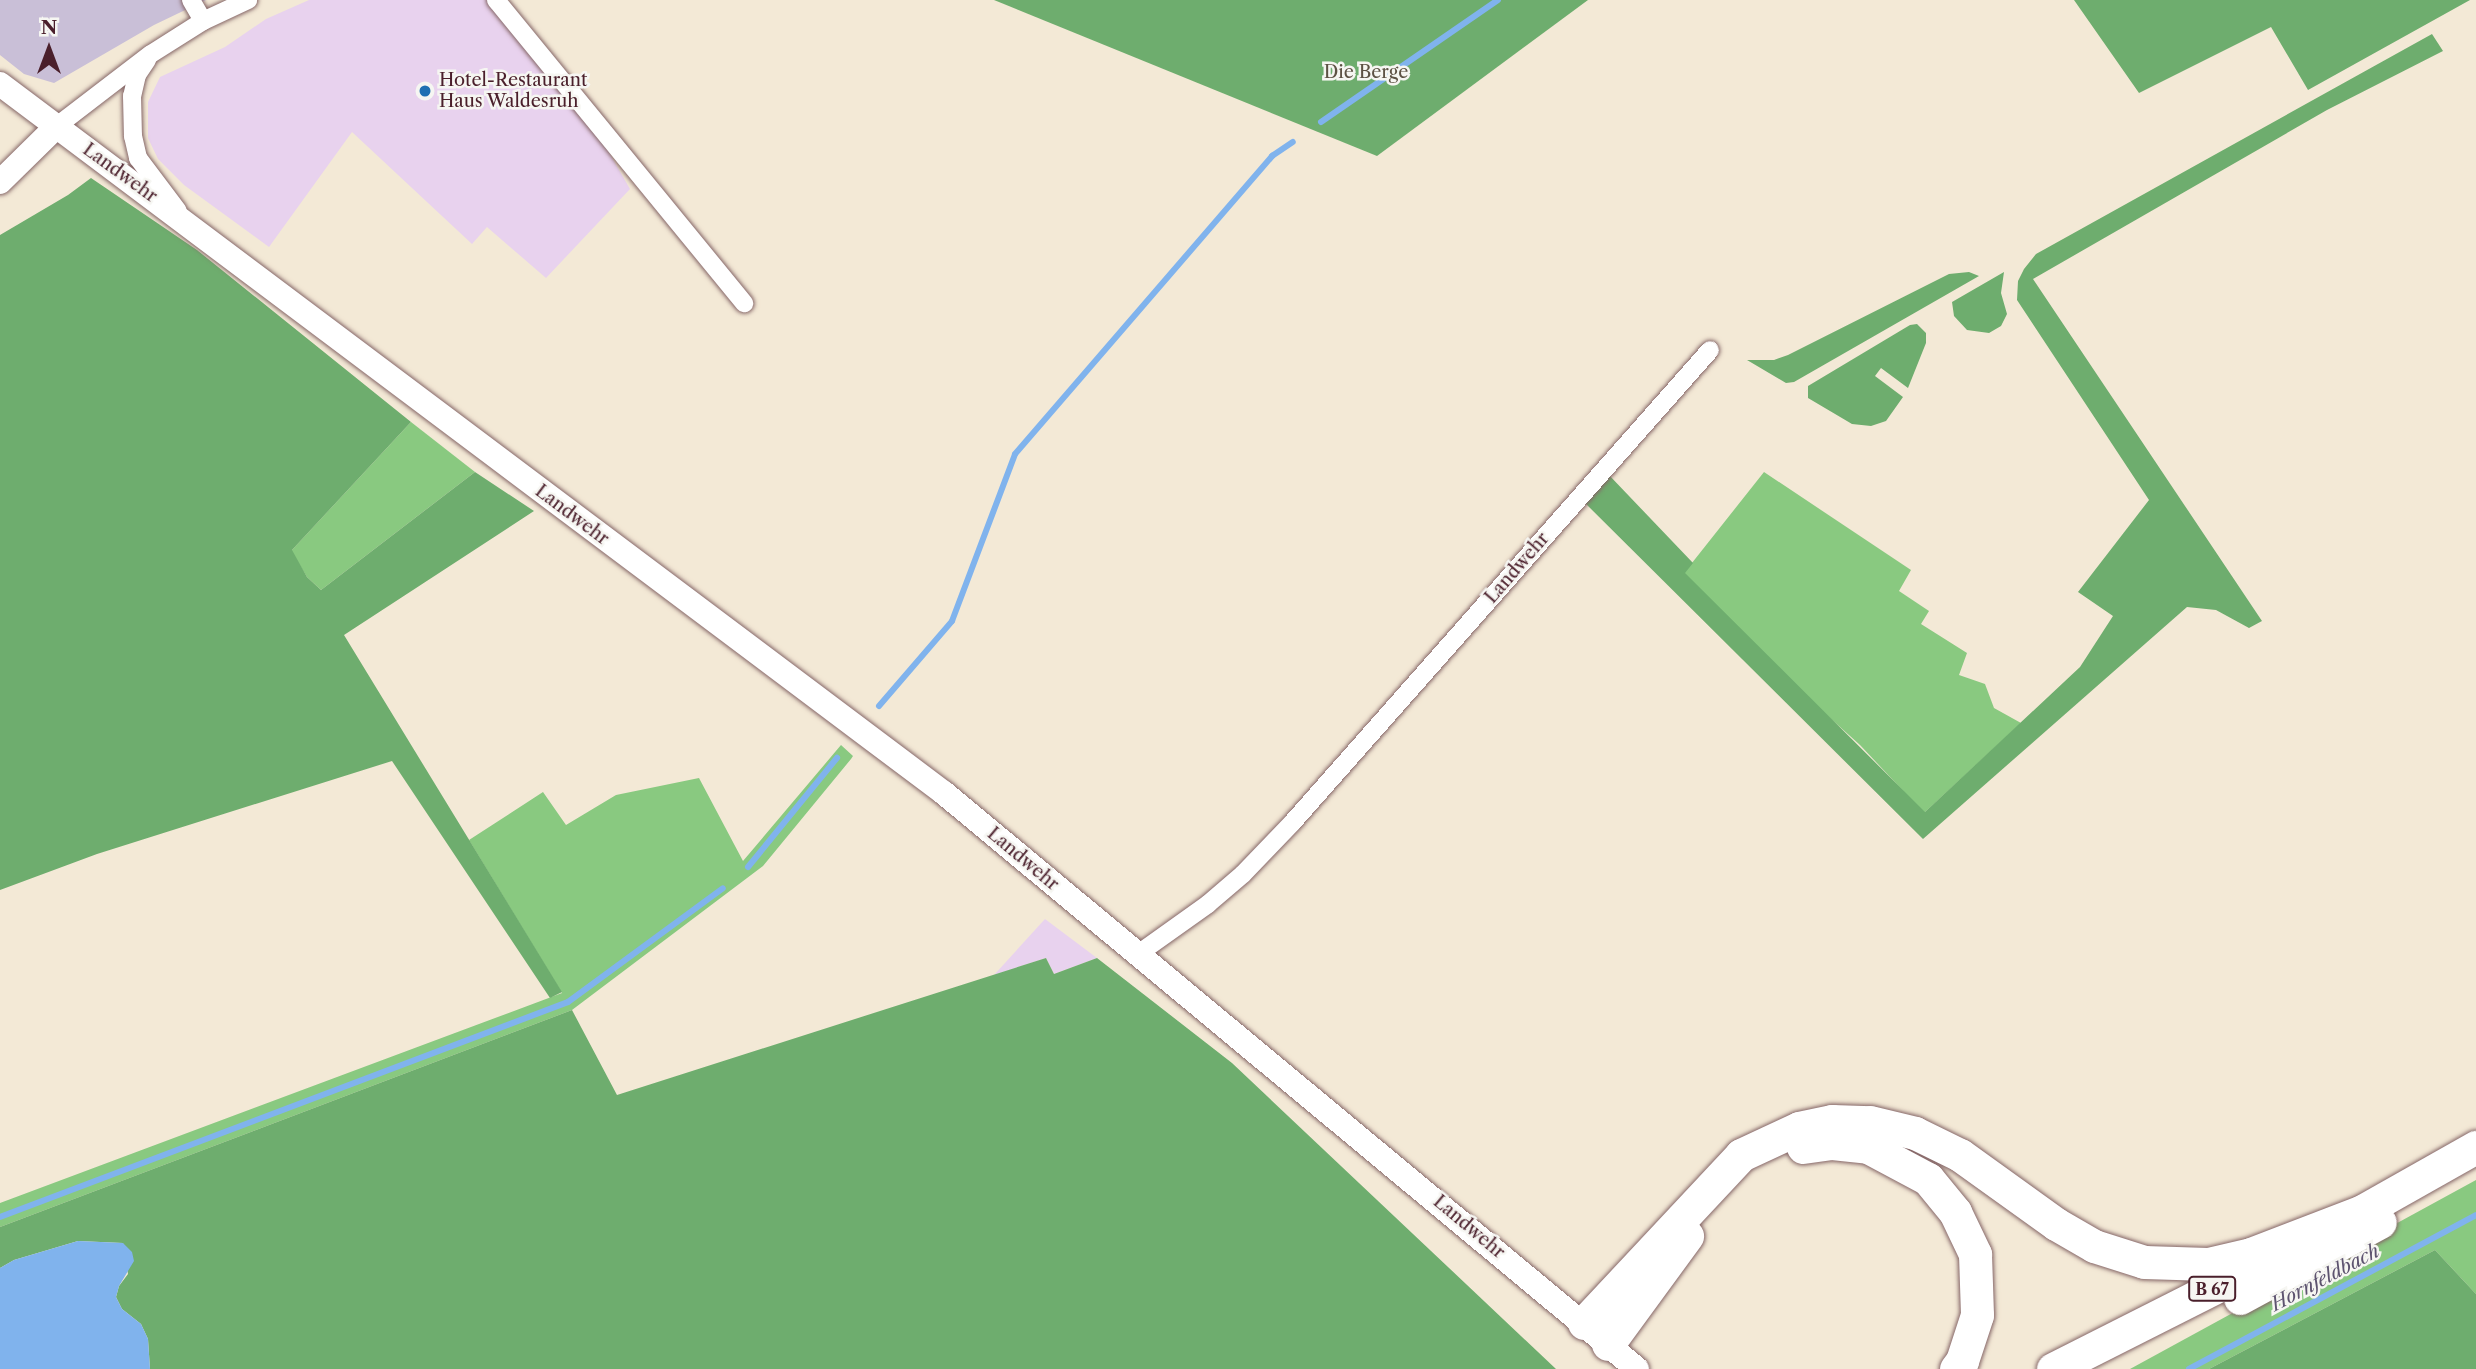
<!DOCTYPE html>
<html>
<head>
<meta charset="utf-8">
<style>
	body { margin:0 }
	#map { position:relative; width:2476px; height:1369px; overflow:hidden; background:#f3e9d6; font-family:"Libre Caslon Text",serif }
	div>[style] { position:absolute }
	.built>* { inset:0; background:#e8d2ee }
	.industrial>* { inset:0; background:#c9bfd7 }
	.green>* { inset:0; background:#89c980 }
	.forest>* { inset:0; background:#6ead6e }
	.water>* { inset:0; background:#80b3ed }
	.stream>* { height:6px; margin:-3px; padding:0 3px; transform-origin:3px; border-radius:3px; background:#80b3ed }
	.roads { filter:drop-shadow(0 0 2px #856667) drop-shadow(0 0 2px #856667) }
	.street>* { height:18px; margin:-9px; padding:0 9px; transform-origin:9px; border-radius:9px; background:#fff }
	.secondary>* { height:24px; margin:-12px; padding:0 12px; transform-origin:12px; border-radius:12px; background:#fff }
	.highway>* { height:33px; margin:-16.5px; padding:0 16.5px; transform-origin:16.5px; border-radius:16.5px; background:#fff }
	.dots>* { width:19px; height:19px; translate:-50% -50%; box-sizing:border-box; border:4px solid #f6f6f2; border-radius:50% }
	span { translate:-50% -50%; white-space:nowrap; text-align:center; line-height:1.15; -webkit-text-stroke:5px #f6f6f2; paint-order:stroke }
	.shield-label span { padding:2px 5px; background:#f6f6f2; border:2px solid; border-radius:5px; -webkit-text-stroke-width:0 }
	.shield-label { font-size:16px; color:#4a1f2b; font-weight:700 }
	.park-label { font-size:18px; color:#5d5244 }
	.poi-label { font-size:18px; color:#4a1f2b }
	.left { translate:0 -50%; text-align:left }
	.street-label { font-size:18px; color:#4a1f2b }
	.water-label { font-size:19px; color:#5d536f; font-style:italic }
	.north { position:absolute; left:14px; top:14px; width:70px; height:70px; -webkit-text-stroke:5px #f6f6f2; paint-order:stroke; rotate:0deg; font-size:19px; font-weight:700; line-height:28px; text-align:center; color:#4a1f2b }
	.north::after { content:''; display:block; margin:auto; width:24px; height:32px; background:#4a1f2b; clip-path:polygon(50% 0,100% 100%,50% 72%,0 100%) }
</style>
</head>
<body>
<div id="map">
	<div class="built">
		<div style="clip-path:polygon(309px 0,489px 0,607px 149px,630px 189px,546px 278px,487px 227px,472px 244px,352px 132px,269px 247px,184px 185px,158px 159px,148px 138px,148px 102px,160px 77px,225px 47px,266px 19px)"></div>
		<div style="clip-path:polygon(1045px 919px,1097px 958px,1054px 974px,1046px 958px,994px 975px)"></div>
	</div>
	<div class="industrial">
		<div style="clip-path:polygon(0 0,206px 0,154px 25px,54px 83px,24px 74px,0 55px)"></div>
	</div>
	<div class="green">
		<div style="clip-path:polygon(411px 422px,475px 472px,321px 590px,307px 577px,291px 551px)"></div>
		<div style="clip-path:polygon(1764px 472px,1911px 570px,1899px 591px,1929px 611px,1921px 624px,1967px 653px,1959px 675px,1985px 684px,1994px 708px,2021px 723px,1924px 813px,1860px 745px,1799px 690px,1684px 573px)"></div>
		<div style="clip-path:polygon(841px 745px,853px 756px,851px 759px,763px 866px,572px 1010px,0 1227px,0 1203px,562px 993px,469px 840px,543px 792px,566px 825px,616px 795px,699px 778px,743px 861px)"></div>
		<div style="clip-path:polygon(2476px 1180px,2476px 1294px,2435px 1250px,2209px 1369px,2130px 1369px)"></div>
	</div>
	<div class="forest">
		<div style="clip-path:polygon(994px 0,1588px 0,1377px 156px)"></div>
		<div style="clip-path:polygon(2074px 0,2470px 0,2308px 90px,2271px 27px,2139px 93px)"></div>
		<div style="clip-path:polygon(2432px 34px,2443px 51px,2327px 110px,2033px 279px,2262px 621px,2249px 628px,2216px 610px,2187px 607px,1923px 839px,1583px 501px,1608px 474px,1693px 563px,1685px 573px,1925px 812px,2080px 667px,2113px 616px,2078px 592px,2149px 500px,2017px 300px,2018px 281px,2024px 269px,2036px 254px)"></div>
		<div style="clip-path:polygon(91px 178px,197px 250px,411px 422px,292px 550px,307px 577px,321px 590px,475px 472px,534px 511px,344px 635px,562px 992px,550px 998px,392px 761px,97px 854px,0 890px,0 235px,68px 195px)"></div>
		<div style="clip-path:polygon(1969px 272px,1979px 276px,1794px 382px,1786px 383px,1747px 360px,1774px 360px,1788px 355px,1949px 274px)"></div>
		<div style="clip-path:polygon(2004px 272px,2001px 293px,2007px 314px,2001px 326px,1989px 333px,1967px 330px,1954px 316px,1952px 302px)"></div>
		<div style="clip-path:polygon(1917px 324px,1926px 333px,1926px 343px,1908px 388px,1881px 368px,1875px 376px,1903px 397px,1886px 421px,1871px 426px,1852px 424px,1808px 398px,1808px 386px,1910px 325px)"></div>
		<div style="clip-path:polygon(1046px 958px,1054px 974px,1097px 958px,1232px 1063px,1556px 1369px,150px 1369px,148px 1339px,141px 1324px,122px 1309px,116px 1297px,119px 1286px,128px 1274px,123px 1243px,78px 1241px,14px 1260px,0 1268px,0 1227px,572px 1010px,617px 1095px)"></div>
		<div style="clip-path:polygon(2435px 1250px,2476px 1294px,2476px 1369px,2209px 1369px)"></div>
	</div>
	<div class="water">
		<div style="clip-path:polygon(78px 1241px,123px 1243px,132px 1252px,134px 1261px,119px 1286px,116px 1297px,122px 1309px,141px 1324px,148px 1339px,150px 1369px,0 1369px,0 1268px,14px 1260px)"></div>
	</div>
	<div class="stream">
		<div style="left:1321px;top:122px;width:215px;rotate:-34.6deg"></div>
		<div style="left:879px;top:706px;width:112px;rotate:-49.3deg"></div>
		<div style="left:952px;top:621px;width:178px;rotate:-69.3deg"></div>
		<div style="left:1015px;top:454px;width:394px;rotate:-49.2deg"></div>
		<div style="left:1272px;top:156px;width:25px;rotate:-34deg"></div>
		<div style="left:748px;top:867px;width:141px;rotate:-50.8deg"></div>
		<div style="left:0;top:1217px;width:607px;rotate:-20.73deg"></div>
		<div style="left:568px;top:1002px;width:192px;rotate:-36.3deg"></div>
		<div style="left:2189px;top:1369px;width:326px;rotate:-28.2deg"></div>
	</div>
	<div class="roads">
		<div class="street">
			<div style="left:191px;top:0;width:24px;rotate:60deg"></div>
			<div style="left:496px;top:0;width:392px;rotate:50.7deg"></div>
			<div style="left:147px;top:60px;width:18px;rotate:124deg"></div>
			<div style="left:137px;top:75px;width:22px;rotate:103deg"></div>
			<div style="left:132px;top:96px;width:40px;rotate:88.6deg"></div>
			<div style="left:133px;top:136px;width:23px;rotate:77deg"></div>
			<div style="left:138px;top:158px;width:66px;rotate:53deg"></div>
			<div style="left:57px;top:126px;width:118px;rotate:-37.5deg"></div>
			<div style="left:151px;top:54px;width:62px;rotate:-32.4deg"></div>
			<div style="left:203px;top:21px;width:50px;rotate:-25deg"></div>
			<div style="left:1138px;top:954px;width:86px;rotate:-35.5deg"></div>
			<div style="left:1208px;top:904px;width:46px;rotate:-40.6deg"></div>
			<div style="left:1243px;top:874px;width:71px;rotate:-46.1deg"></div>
			<div style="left:1292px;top:823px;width:631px;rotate:-48.53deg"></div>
		</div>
		<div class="secondary">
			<div style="left:0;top:84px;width:1181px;rotate:36.91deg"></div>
			<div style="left:944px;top:793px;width:901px;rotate:39.73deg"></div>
			<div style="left:0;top:182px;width:80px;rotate:-44.5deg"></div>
		</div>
		<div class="highway">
			<div style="left:1803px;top:1147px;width:29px;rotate:-8deg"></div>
			<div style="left:1832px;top:1143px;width:36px;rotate:6deg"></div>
			<div style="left:1868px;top:1147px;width:68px;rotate:28.1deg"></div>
			<div style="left:1928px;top:1179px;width:43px;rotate:50.7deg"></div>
			<div style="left:1955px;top:1212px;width:47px;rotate:64.5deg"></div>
			<div style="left:1975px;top:1254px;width:61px;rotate:88.1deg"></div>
			<div style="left:1977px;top:1315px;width:48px;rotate:108.1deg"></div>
			<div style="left:1962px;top:1361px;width:10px;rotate:127deg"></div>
			<div style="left:2350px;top:1218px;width:145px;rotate:-29.4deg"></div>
			<div style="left:2240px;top:1298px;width:159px;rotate:-28.5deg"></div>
			<div style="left:1584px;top:1323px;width:230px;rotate:-46.9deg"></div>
			<div style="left:1741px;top:1155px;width:64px;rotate:-25deg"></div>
			<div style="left:1799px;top:1128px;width:34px;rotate:-12deg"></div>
			<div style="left:1832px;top:1121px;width:38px;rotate:2deg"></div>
			<div style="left:1870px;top:1122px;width:46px;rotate:13.7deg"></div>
			<div style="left:1915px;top:1133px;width:50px;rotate:26.1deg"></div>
			<div style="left:1960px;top:1155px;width:118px;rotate:35.7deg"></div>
			<div style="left:2056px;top:1224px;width:44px;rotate:30.1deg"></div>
			<div style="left:2094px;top:1246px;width:52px;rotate:17.7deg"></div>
			<div style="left:2144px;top:1262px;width:64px;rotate:1.8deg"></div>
			<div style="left:2208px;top:1264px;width:44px;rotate:-13.1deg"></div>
			<div style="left:2251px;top:1254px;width:129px;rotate:-21deg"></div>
			<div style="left:1608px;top:1344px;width:134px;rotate:-53.8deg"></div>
			<div style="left:2053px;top:1369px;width:231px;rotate:-26.8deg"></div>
		</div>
	</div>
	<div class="dots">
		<div style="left:425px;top:91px;background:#1f6fb2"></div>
	</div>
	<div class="shield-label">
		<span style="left:2212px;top:1289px">B 67</span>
	</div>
	<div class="park-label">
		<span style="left:1366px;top:72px">Die Berge</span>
	</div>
	<div class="poi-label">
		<span class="left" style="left:439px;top:91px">Hotel-Restaurant<br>Haus Waldesruh</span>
	</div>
	<div class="street-label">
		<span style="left:120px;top:173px;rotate:36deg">Landwehr</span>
		<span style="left:572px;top:515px;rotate:37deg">Landwehr</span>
		<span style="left:1517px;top:568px;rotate:-49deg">Landwehr</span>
		<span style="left:1023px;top:859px;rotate:40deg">Landwehr</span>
		<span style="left:1469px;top:1227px;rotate:40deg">Landwehr</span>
	</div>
	<div class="water-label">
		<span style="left:2325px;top:1278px;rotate:-28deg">Hornfeldbach</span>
	</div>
	<div class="north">N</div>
</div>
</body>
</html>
